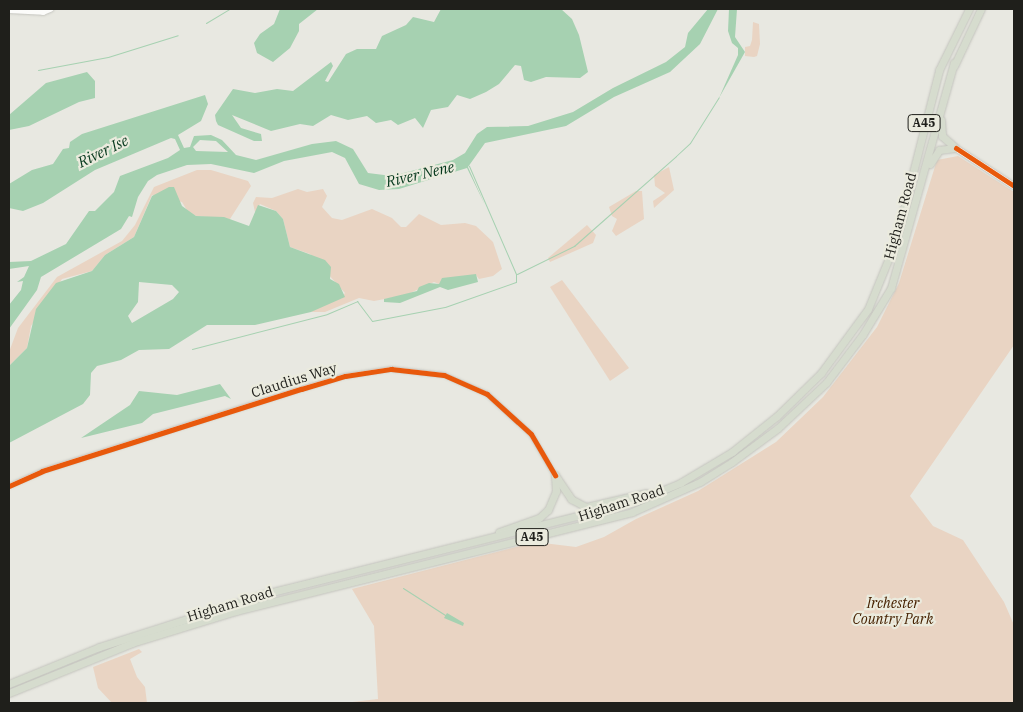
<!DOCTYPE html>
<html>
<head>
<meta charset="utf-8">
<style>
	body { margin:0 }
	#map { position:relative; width:1023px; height:712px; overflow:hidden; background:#e8e8e1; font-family:"IBM Plex Serif",serif }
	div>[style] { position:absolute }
	.green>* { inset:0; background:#e9d4c3 }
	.water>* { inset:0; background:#a6d1b1 }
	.stream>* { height:1px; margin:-0.5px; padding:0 0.5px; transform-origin:0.5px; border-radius:0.5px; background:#a6d1b1 }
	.roads { filter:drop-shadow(0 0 1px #c4c4be) drop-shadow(0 0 1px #c4c4be) }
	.street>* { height:4px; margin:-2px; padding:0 2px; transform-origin:2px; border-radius:2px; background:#fcfcfa }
	.secondary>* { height:5.5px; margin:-2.75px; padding:0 2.75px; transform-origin:2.75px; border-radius:2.75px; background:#fcfcfa }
	.highway>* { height:7px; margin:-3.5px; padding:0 3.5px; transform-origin:3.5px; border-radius:3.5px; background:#d6dcce }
	.cycleway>* { height:5px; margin:-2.5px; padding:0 2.5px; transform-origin:2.5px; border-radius:2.5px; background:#e8590c }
	span { translate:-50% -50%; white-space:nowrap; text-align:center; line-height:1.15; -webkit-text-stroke:4.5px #ebebde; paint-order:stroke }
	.shield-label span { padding:1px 4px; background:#ebebde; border:1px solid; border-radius:4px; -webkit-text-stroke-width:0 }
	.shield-label { font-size:12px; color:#1f1f1b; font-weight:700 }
	.street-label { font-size:14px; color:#1f1f1b }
	.park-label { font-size:14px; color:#462100; font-style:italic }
	.water-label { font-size:15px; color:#04371b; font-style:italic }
	.frame { position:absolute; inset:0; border:10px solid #1f1f1b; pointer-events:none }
</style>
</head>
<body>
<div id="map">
	<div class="green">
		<div style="clip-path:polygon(753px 22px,759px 24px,760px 44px,757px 56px,754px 57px,745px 56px,745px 47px,750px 46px,752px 40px)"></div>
		<div style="clip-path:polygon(958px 156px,1014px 192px,1014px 345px,910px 496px,933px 526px,963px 540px,1004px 602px,1014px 625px,1014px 703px,344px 703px,378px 699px,374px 626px,352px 589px,535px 542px,576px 547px,604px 537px,636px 519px,698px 491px,776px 442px,823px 397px,877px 327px,899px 283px,937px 160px)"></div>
		<div style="clip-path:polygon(669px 167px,674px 190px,654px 208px,653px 201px,665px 193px,655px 186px,654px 175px)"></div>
		<div style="clip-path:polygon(197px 170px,211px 170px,248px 181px,251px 186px,230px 219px,196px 216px,188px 212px,182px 202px,152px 195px,134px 237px,105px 255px,92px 271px,62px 279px,31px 326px,27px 348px,9px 366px,9px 352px,18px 328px,57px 277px,122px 241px,135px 225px,154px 187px)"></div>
		<div style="clip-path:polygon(298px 189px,307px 192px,323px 189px,327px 196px,322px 207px,332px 218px,342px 220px,372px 209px,392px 218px,401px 227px,406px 227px,419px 214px,441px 225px,465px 223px,476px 226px,493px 242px,502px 269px,493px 276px,479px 279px,476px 275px,439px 284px,434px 282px,406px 295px,374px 301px,359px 298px,325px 312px,311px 312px,334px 299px,341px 299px,345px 293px,310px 254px,290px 247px,283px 219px,276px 211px,260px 204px,255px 212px,253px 203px,256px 197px,272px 198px)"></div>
		<div style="clip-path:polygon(636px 191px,642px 191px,644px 219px,616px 236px,612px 231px,617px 219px,612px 216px,609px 207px)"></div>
		<div style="clip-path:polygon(587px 225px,596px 235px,593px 243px,550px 262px,548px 258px)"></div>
		<div style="clip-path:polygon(562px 280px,629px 368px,610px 381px,550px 287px)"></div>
		<div style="clip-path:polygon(139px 649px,142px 652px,130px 659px,137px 677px,145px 687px,147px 703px,112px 703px,98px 688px,93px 667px)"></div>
	</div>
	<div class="water">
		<div style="clip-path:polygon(280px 9px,318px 9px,299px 24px,299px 31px,290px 48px,273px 62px,257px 53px,254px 43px,260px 34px,274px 24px)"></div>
		<div style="clip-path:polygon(441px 9px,561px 9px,572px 19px,579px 35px,588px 72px,580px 78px,546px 77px,531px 82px,524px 80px,521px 66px,515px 65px,499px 84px,486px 92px,470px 99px,457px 95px,448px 107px,431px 110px,423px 128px,415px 118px,398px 125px,391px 120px,376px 123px,367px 116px,348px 120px,331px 115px,313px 126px,300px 124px,271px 131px,232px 115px,241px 128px,261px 134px,262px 141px,254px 141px,218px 125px,216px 121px,215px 115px,233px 89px,255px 93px,277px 89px,293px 91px,331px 62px,333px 66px,325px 81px,328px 82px,346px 54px,357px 49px,376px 49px,382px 36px,406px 25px,413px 17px,434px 22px)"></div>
		<div style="clip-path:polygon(evenodd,708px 9px,718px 9px,700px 44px,670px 72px,614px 97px,566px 126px,485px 143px,468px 167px,485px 205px,467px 168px,399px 189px,379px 190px,359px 184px,345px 158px,332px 152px,284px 161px,254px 173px,211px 164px,187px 165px,157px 175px,148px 181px,138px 197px,132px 217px,129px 216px,121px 229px,41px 277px,37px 290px,9px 329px,9px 305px,21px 290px,23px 281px,17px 282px,24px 277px,29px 266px,9px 269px,9px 262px,31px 261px,66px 244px,89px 211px,95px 211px,114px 192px,120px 176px,168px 158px,180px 150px,175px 139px,171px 138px,95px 170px,43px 203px,23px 211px,9px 208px,9px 184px,32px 170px,53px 164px,63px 149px,69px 148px,70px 142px,82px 134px,205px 95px,208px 104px,201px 121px,178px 135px,184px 148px,190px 147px,194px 136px,211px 135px,222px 140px,236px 155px,256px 160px,312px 144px,336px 141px,353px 149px,368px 173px,392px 176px,453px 160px,465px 153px,477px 134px,487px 127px,528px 126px,573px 112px,613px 88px,666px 62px,685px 47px,688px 33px,708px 9px,200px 140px,216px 141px,228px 152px,196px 151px,193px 147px,200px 140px)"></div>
		<div style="clip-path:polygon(729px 9px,737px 9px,735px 37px,745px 52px,719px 98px,738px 55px,738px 48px,732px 43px,728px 31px)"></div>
		<div style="clip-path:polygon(87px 72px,95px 81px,95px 98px,79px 102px,29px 126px,9px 130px,9px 115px,46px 83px)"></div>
		<div style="clip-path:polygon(evenodd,169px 187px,174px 187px,182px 206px,196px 216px,224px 217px,249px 226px,258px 205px,276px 211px,283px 219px,290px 247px,325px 260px,331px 267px,330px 279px,339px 284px,345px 297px,311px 312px,255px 325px,207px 325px,169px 349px,139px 350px,121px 360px,97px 366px,91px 373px,90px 395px,83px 404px,9px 443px,9px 366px,27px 348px,36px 309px,56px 283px,92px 271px,105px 255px,134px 237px,152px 196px,169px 187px,139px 282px,172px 285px,179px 292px,173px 299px,132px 323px,128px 316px,138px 302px,139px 282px)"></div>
		<div style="clip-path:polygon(476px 274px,478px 282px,448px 290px,440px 287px,400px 303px,384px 302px,384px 299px,417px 291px,419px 287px,429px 283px,439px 284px,442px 278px)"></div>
		<div style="clip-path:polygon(220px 384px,231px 399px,225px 396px,153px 414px,142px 423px,81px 438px,130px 405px,139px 391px,177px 395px)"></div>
		<div style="clip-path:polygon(447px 613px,464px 623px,463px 626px,444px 618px)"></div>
	</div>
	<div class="stream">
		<div style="left:206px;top:23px;width:27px;rotate:-31deg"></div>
		<div style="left:38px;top:70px;width:71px;rotate:-10.5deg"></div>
		<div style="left:108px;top:57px;width:73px;rotate:-17.4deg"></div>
		<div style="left:517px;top:274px;width:64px;rotate:-26.2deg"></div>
		<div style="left:574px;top:246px;width:136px;rotate:-41.4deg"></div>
		<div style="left:676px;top:156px;width:19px;rotate:-43deg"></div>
		<div style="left:690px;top:143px;width:54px;rotate:-57.8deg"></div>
		<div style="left:192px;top:349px;width:139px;rotate:-14.5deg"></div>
		<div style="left:327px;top:314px;width:33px;rotate:-23deg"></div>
		<div style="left:357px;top:301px;width:25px;rotate:53deg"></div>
		<div style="left:372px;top:321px;width:74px;rotate:-10.9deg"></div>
		<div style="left:445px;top:307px;width:75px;rotate:-19.4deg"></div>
		<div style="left:516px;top:282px;width:8px;rotate:-90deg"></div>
		<div style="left:516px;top:274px;width:118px;rotate:-113.5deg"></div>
		<div style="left:403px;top:588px;width:50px;rotate:32.7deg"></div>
	</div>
	<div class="roads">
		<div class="street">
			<div style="left:9px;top:486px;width:36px;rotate:-24deg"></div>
			<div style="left:42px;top:471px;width:272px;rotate:-17.6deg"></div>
			<div style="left:301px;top:389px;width:46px;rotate:-16.5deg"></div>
			<div style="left:345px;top:376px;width:47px;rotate:-8.7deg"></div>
			<div style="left:391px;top:369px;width:53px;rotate:6.5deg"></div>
			<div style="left:444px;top:375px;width:47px;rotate:23.8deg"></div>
			<div style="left:487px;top:394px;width:59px;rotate:42.3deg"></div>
			<div style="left:531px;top:434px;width:48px;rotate:59.7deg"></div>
		</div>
		<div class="secondary">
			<div style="left:9px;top:10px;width:34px;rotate:3deg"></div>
			<div style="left:43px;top:12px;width:8px;rotate:-23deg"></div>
			<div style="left:956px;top:148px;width:69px;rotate:33.2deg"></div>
		</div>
		<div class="highway">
			<div style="left:954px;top:66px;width:63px;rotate:-64.7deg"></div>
			<div style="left:941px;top:120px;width:16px;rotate:86deg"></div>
			<div style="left:942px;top:136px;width:18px;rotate:41deg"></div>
			<div style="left:930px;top:164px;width:17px;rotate:-57deg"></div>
			<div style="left:939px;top:150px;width:16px;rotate:-7deg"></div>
			<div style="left:555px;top:475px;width:29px;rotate:56deg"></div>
			<div style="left:571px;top:499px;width:17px;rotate:28deg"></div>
			<div style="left:586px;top:507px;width:62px;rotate:-13.1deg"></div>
			<div style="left:499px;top:532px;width:42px;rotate:-19.3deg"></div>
			<div style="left:539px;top:518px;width:12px;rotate:-42deg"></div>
			<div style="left:548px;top:510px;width:21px;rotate:-67deg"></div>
			<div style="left:556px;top:491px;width:16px;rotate:-94deg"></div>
			<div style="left:9px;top:684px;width:97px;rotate:-22.3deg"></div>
			<div style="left:99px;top:647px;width:177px;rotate:-17.7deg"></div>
			<div style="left:268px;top:593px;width:380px;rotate:-14deg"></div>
			<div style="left:637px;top:501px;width:47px;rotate:-22.7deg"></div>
			<div style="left:680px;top:483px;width:61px;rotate:-30.8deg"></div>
			<div style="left:732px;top:452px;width:58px;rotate:-38.7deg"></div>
			<div style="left:777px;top:416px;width:62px;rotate:-44.3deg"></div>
			<div style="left:821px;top:373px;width:79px;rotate:-53.7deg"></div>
			<div style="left:868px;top:309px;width:71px;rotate:-67.8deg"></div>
			<div style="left:895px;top:243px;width:179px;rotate:-75.7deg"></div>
			<div style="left:939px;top:70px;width:68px;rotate:-63.8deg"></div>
			<div style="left:9px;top:693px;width:133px;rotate:-22.1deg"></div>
			<div style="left:132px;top:643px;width:109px;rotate:-17.1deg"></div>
			<div style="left:236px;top:611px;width:408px;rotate:-14deg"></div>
			<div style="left:632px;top:512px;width:74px;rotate:-23.8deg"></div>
			<div style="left:700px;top:482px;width:38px;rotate:-32deg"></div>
			<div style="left:732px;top:462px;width:57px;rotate:-36.5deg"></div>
			<div style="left:778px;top:428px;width:66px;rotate:-43.2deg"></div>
			<div style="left:826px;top:383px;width:61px;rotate:-52.9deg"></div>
			<div style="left:863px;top:334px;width:54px;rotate:-58.7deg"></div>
			<div style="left:891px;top:288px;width:234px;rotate:-74.4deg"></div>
		</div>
	</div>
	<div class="cycleway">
		<div style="left:956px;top:148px;width:69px;rotate:33.2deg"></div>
		<div style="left:9px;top:486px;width:36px;rotate:-24deg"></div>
		<div style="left:42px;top:471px;width:272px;rotate:-17.6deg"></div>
		<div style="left:301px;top:389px;width:46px;rotate:-16.5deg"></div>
		<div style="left:345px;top:376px;width:47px;rotate:-8.7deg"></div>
		<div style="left:391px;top:369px;width:53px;rotate:6.5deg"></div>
		<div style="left:444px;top:375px;width:47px;rotate:23.8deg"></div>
		<div style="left:487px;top:394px;width:59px;rotate:42.3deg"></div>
		<div style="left:531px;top:434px;width:48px;rotate:59.7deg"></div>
	</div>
	<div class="shield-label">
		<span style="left:924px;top:123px">A45</span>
		<span style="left:532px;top:537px">A45</span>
	</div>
	<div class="street-label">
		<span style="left:900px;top:216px;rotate:-75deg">Higham Road</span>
		<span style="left:294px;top:380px;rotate:-17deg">Claudius Way</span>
		<span style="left:621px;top:503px;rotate:-18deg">Higham Road</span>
		<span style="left:230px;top:604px;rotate:-17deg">Higham Road</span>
	</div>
	<div class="park-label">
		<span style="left:893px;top:611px">Irchester<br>Country Park</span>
	</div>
	<div class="water-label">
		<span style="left:103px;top:151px;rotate:-26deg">River Ise</span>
		<span style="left:420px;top:174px;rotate:-13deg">River Nene</span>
	</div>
	<div class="frame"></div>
</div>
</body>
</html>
